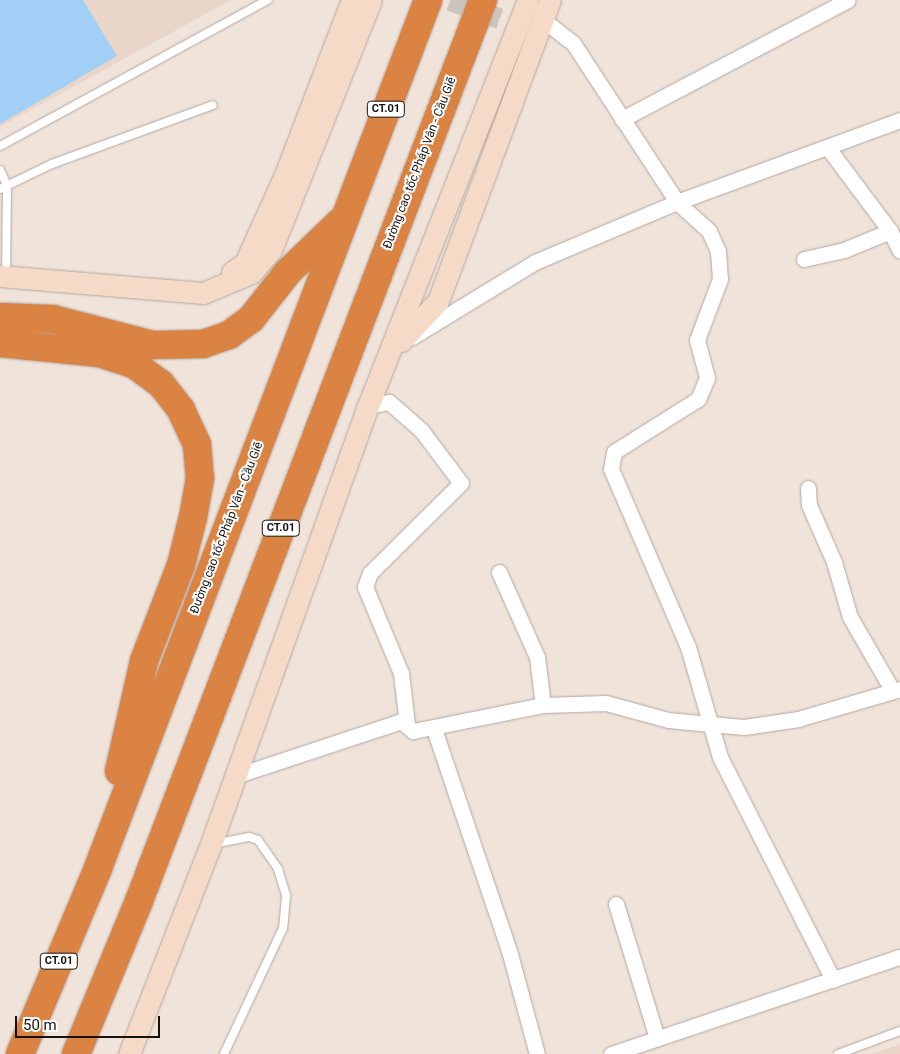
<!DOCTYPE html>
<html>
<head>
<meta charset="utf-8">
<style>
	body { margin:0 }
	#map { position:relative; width:900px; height:1054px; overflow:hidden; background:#f0e3da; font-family:Roboto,sans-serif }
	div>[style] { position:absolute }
	.built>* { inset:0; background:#ead6c9 }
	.building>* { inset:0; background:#a1cff6 }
	.secondary-tunnel>* { height:21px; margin-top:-10.5px; transform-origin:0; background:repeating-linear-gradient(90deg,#cfc4bb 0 21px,transparent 0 32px) }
	.roads { filter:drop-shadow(0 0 1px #b4a79f) drop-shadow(0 0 1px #b4a79f) }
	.lane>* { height:8px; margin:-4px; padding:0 4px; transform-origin:4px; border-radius:4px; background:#fff }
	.street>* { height:15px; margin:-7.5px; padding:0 7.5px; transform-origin:7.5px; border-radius:7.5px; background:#fff }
	.secondary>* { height:21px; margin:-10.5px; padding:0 10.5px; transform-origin:10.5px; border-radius:10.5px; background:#f4dac7 }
	.highway>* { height:28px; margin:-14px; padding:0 14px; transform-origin:14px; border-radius:14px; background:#db8343 }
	span { translate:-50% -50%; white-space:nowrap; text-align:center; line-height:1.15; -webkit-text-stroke:4px #fff; paint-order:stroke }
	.shield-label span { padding:1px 4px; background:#fff; border:1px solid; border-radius:4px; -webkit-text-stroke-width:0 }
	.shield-label { font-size:11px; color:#15110e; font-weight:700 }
	.street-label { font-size:12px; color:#15110e }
	.scale { position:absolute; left:15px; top:1016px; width:145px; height:22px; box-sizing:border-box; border:2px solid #15110e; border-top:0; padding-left:6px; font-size:15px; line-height:18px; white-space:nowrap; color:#15110e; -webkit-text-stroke:4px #fff; paint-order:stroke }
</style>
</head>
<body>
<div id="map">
	<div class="built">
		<div style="clip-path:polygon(0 0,231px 0,0 127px)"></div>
		<div style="clip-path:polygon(900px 1044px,900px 1054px,872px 1054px)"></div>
	</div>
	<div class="building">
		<div style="clip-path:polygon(0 0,83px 0,117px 56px,0 124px)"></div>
	</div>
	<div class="secondary-tunnel">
		<div style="left:450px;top:0;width:72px;rotate:20.2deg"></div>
	</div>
	<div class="roads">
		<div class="lane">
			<div style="left:0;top:146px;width:305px;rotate:-28.6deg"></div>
			<div style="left:0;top:170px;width:17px;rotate:65deg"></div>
			<div style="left:7px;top:185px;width:90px;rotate:90.6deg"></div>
			<div style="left:0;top:189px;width:58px;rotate:-25.7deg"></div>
			<div style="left:52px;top:164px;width:171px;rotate:-20.1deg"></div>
			<div style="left:213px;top:844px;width:37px;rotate:-11deg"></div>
			<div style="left:249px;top:837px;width:9px;rotate:18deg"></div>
			<div style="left:258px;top:840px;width:35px;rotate:55deg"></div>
			<div style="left:278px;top:869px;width:28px;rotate:73deg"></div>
			<div style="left:286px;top:896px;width:32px;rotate:95deg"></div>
			<div style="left:283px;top:928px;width:139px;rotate:115.1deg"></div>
			<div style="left:838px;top:1054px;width:66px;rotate:-20.4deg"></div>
		</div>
		<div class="street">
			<div style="left:542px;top:19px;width:39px;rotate:38deg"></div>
			<div style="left:573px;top:43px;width:190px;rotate:56.8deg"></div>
			<div style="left:677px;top:202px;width:43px;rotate:42.2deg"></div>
			<div style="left:709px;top:231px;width:22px;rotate:66deg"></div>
			<div style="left:718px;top:251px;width:28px;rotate:86deg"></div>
			<div style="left:720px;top:279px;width:65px;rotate:110.7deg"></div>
			<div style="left:697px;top:340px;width:39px;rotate:75deg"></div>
			<div style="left:707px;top:378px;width:23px;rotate:113deg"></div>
			<div style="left:698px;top:399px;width:99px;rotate:147.8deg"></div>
			<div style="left:614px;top:452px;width:17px;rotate:100deg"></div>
			<div style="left:611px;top:469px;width:194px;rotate:66.6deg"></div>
			<div style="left:688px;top:647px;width:115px;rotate:73.8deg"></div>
			<div style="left:720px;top:757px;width:250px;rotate:63.1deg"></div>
			<div style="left:622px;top:119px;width:255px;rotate:-27.8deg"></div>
			<div style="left:828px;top:148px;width:104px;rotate:53.2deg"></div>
			<div style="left:890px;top:231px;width:22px;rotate:63deg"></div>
			<div style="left:804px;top:259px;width:41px;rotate:-12.7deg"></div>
			<div style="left:844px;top:250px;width:50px;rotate:-22.4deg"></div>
			<div style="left:412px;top:337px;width:144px;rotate:-31.4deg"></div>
			<div style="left:535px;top:262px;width:154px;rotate:-22.9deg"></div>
			<div style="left:677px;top:202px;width:238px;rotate:-20.2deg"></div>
			<div style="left:368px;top:406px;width:21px;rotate:-11deg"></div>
			<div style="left:389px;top:402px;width:43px;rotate:41.2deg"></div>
			<div style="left:421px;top:430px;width:66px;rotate:53deg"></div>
			<div style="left:461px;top:483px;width:128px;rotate:135.3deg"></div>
			<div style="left:370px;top:573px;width:15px;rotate:110deg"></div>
			<div style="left:365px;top:587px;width:93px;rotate:67.3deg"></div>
			<div style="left:401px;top:673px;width:51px;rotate:83.3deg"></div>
			<div style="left:808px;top:488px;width:17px;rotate:87deg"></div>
			<div style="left:809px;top:505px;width:62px;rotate:66.3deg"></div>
			<div style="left:834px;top:562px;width:57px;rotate:73.8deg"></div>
			<div style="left:850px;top:617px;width:82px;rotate:60deg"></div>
			<div style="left:499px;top:572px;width:93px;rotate:65.9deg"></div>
			<div style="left:537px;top:657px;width:48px;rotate:82.9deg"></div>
			<div style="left:434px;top:729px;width:237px;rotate:71.3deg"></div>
			<div style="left:510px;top:954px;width:104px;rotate:74.9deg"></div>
			<div style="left:235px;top:776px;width:175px;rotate:-18.3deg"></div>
			<div style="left:401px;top:721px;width:16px;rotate:40deg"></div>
			<div style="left:413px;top:731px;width:133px;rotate:-11.3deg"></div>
			<div style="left:543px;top:705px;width:63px;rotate:-1.8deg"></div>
			<div style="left:606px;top:703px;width:64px;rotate:15.3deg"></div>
			<div style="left:668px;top:720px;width:76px;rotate:5.3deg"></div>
			<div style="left:744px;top:727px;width:55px;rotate:-8.4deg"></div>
			<div style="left:798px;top:719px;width:106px;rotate:-16.4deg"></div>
			<div style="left:616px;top:904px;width:140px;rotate:73deg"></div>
			<div style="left:611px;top:1054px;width:305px;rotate:-18.6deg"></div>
		</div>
		<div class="secondary">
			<div style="left:232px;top:272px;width:16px;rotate:-35deg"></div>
			<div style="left:245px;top:263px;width:97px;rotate:-65.6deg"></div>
			<div style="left:285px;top:175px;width:187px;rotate:-69.1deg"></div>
			<div style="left:0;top:276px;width:204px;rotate:4.8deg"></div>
			<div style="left:203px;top:293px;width:52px;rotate:-22.6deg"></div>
			<div style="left:251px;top:273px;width:30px;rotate:-49deg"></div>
			<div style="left:271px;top:250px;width:269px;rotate:-68.2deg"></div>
			<div style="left:401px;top:341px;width:54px;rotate:-47.2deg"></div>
			<div style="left:438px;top:301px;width:321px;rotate:-69.6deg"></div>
			<div style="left:129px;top:1054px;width:225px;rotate:-68.7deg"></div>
			<div style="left:211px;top:844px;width:465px;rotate:-70.3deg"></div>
			<div style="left:368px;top:406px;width:436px;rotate:-68.5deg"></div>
		</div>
		<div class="highway">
			<div style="left:0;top:317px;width:53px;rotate:2.2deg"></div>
			<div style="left:53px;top:319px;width:102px;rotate:14.7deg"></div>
			<div style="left:152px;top:345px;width:51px;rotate:-1.1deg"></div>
			<div style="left:203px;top:344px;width:28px;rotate:-19deg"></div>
			<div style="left:229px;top:335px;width:27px;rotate:-36deg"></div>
			<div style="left:251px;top:319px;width:60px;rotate:-51.8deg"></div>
			<div style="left:288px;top:272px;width:72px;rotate:-43.9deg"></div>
			<div style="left:0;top:343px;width:100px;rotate:5.8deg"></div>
			<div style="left:99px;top:353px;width:38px;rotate:18deg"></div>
			<div style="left:135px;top:365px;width:32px;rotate:36deg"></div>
			<div style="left:161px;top:384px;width:33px;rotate:52deg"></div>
			<div style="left:181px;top:410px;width:38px;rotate:65deg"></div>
			<div style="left:197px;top:445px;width:33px;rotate:85deg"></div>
			<div style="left:200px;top:478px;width:40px;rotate:100deg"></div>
			<div style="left:193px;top:517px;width:49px;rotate:104deg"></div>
			<div style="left:181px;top:565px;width:103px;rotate:111.1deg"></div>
			<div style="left:144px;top:661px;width:113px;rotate:102.8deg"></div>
			<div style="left:20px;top:1054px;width:202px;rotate:-67.2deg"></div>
			<div style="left:98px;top:868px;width:929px;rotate:-69.18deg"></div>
			<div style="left:76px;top:1054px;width:165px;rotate:-67.6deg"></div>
			<div style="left:139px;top:901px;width:964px;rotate:-69.1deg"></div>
		</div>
	</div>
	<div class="shield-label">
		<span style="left:386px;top:109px">CT.01</span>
		<span style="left:281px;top:528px">CT.01</span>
		<span style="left:59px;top:961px">CT.01</span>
	</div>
	<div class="street-label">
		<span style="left:420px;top:163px;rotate:-69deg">Đường cao tốc Pháp Vân - Cầu Giẽ</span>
		<span style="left:227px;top:528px;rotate:-69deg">Đường cao tốc Pháp Vân - Cầu Giẽ</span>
	</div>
	<div class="scale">50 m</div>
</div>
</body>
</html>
